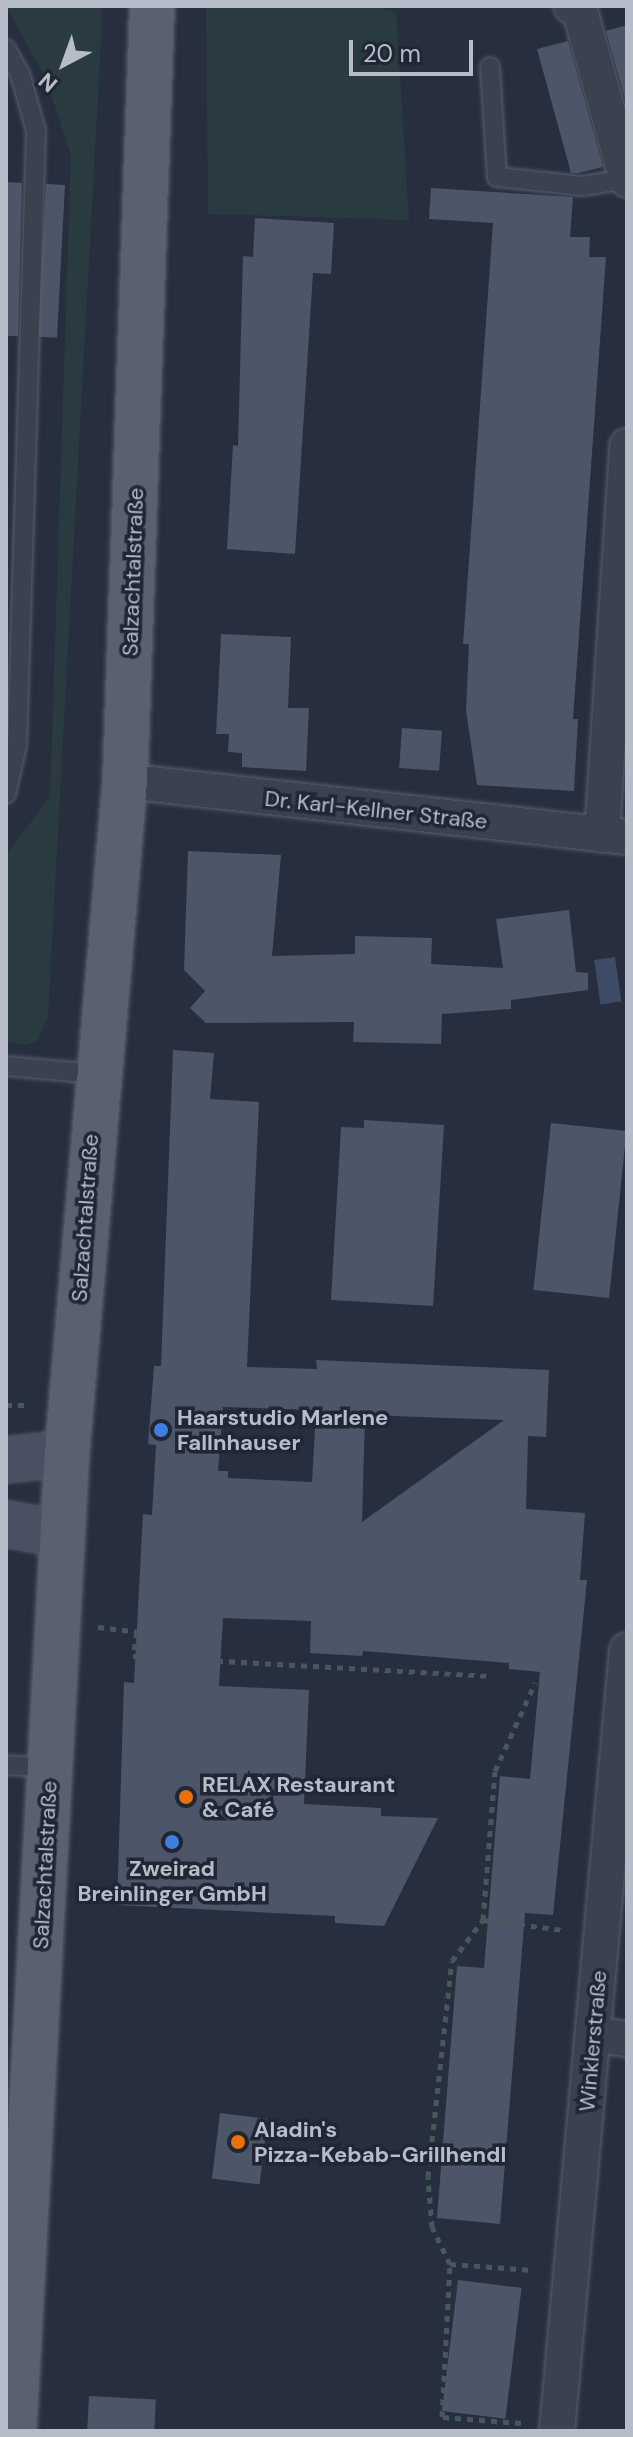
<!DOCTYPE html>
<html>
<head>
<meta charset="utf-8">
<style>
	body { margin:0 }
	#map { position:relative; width:633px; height:2437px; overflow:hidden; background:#272f3f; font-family:"DM Sans",sans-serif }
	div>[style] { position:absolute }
	.green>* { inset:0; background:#293b40 }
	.water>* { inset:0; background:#3d4b67; transform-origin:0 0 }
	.building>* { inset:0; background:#4d5568; transform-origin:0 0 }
	.path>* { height:5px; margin-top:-2.5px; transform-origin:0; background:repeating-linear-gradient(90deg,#47585d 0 6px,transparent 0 12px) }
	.roads { filter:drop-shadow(0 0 2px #595f6c) drop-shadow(0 0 2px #595f6c) }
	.lane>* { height:18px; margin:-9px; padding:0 9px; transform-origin:9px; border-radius:9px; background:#3b414f }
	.street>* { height:34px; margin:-17px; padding:0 17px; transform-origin:17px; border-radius:17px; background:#3b414f }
	.secondary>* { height:44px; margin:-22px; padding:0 22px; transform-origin:22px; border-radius:22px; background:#495062 }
	.primary>* { height:44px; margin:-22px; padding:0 22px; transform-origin:22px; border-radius:22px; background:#59606f }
	.dots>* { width:22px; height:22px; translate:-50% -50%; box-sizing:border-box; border:4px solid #202634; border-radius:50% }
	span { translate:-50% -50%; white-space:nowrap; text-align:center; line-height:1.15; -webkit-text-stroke:7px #202634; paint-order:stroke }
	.street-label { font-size:22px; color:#b7bcc9 }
	.poi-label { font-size:22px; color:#b7bcc9; font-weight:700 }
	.left { translate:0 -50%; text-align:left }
	.frame { position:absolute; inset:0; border:8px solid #b7bcc9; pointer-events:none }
	.north { position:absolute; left:24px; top:24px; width:80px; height:80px; -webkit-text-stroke:6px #202634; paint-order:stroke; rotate:221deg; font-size:22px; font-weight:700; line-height:32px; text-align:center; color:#b7bcc9 }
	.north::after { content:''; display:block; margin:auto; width:28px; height:36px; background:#b7bcc9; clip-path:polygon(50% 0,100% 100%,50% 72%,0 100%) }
	.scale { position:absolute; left:349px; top:40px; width:124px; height:36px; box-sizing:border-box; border:4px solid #b7bcc9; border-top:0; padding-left:10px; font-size:24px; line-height:28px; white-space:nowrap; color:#b7bcc9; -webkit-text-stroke:6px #202634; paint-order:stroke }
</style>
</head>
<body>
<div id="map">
	<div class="green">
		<div style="clip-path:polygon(6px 6px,101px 6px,102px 22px,48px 1016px,38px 1040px,27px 1045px,6px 1042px,6px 855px,50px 797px,71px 155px,46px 79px)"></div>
		<div style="clip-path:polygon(206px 6px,372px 6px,396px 12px,409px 220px,208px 214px)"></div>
	</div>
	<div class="water">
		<div style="left:615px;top:957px;width:45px;height:21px;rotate:82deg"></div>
	</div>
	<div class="building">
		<div style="clip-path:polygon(627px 25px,627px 105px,606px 31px)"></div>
		<div style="clip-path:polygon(568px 41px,603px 167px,578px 173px,571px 173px,537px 49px)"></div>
		<div style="clip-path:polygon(6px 182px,22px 183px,18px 336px,6px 336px)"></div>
		<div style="left:46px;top:184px;width:19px;height:153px;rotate:3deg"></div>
		<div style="clip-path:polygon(431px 188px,573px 197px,570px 237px,590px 237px,589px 257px,606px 257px,573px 719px,578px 719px,574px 791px,477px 785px,466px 710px,469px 644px,463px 644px,493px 223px,429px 219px)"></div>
		<div style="clip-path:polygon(255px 218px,334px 223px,331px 274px,313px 273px,295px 554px,227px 549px,233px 445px,238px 446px,243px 256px,253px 257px)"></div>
		<div style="clip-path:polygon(221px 634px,291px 637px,288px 708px,309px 708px,306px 771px,242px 767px,242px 753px,228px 752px,229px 734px,216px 734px)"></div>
		<div style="left:402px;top:728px;width:40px;height:40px;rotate:4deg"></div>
		<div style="clip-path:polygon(188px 851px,281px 855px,272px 956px,355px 954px,355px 936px,432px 938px,431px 964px,503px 968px,496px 919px,569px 910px,576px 972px,588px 973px,588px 990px,511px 1000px,511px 1009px,442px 1014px,441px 1044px,353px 1042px,354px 1022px,206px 1023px,190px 1008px,205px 991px,184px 970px)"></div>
		<div style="clip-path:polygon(evenodd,173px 1050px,214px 1053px,210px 1099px,259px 1102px,247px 1367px,317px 1369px,316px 1360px,549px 1370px,546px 1437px,528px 1436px,526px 1509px,585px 1513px,580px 1580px,587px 1580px,553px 1915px,525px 1913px,500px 2224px,437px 2218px,457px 1966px,484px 1968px,500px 1776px,530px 1779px,540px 1672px,509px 1669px,509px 1663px,363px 1651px,362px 1656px,310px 1653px,311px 1621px,223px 1618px,219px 1686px,309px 1690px,304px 1804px,381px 1808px,381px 1816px,438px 1818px,384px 1926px,335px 1923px,335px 1916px,117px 1905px,124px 1682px,134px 1683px,143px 1514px,152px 1515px,156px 1445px,148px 1444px,154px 1366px,161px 1366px,173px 1050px,223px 1407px,316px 1410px,312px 1482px,228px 1478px,228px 1471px,218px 1471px,223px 1407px,173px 1050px,365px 1415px,504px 1420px,362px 1522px,365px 1415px)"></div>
		<div style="clip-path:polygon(364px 1120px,444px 1125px,433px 1306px,331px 1300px,341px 1127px,364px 1128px)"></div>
		<div style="left:551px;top:1123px;width:76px;height:168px;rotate:6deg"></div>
		<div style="left:220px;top:2113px;width:48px;height:66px;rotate:7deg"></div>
		<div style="left:458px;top:2280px;width:64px;height:132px;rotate:7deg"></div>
		<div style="left:89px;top:2396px;width:67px;height:35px;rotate:3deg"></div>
	</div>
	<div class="path">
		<div style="left:6px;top:1405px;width:23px"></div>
		<div style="left:98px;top:1627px;width:39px;rotate:7deg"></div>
		<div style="left:137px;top:1632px;width:24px;rotate:99deg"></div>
		<div style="left:133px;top:1656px;width:356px;rotate:3.2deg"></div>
		<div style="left:483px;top:1920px;width:83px;rotate:7deg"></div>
		<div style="left:450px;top:2264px;width:83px;rotate:4.1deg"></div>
		<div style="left:521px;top:2423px;width:79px;rotate:-175.7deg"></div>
		<div style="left:442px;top:2417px;width:153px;rotate:-87deg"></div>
		<div style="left:450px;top:2264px;width:41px;rotate:-115.9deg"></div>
		<div style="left:432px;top:2227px;width:50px;rotate:-94.6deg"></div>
		<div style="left:428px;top:2177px;width:217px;rotate:-83.7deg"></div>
		<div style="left:452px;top:1961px;width:51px;rotate:-52.9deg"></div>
		<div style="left:483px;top:1920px;width:149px;rotate:-85.4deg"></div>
		<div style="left:495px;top:1771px;width:97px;rotate:-65.6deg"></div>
	</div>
	<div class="roads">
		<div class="lane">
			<div style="left:6px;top:49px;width:29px;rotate:61deg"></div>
			<div style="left:20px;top:74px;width:59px;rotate:74.3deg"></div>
			<div style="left:36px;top:131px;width:614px;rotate:91.77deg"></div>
			<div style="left:17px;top:745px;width:50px;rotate:102.7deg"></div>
			<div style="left:490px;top:67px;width:110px;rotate:86.4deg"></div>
			<div style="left:497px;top:177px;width:86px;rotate:6deg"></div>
			<div style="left:583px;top:186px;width:45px;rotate:-9deg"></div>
			<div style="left:6px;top:1066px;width:90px;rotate:5.1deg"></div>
			<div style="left:6px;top:1765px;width:44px;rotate:3.9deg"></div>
		</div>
		<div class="street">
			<div style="left:571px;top:6px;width:10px;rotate:29deg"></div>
			<div style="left:580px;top:11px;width:175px;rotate:74.5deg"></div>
			<div style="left:125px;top:781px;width:505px;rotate:6.37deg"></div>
			<div style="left:602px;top:835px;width:390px;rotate:-86.3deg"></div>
			<div style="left:594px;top:2034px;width:33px;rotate:9deg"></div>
			<div style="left:557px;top:2431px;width:784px;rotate:-84.88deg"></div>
		</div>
		<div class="secondary">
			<div style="left:6px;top:1460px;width:61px;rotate:-6.5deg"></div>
			<div style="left:6px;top:1524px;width:57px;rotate:10.1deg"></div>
		</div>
		<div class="primary">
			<div style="left:14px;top:2431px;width:979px;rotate:-86.9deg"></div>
			<div style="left:67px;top:1453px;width:674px;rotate:-85.07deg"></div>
			<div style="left:125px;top:781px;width:775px;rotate:-88deg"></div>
		</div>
	</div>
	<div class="dots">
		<div style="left:161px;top:1430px;background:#3f7fe0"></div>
		<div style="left:186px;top:1797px;background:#e8710a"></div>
		<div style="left:172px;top:1842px;background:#3f7fe0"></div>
		<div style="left:238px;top:2142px;background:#e8710a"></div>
	</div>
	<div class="street-label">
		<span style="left:133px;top:572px;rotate:-88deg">Salzachtalstraße</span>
		<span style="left:376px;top:810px;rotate:6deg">Dr. Karl-Kellner Straße</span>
		<span style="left:85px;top:1218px;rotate:-86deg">Salzachtalstraße</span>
		<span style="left:45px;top:1865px;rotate:-87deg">Salzachtalstraße</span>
		<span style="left:593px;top:2041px;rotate:-85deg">Winklerstraße</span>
	</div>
	<div class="poi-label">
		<span class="left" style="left:177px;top:1430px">Haarstudio Marlene<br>Fallnhauser</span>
		<span class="left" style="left:202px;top:1797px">RELAX Restaurant<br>&amp; Café</span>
		<span style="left:172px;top:1881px">Zweirad<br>Breinlinger GmbH</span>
		<span class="left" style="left:254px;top:2142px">Aladin's<br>Pizza-Kebab-Grillhendl</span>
	</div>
	<div class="frame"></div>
	<div class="north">N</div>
	<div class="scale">20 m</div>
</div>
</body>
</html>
